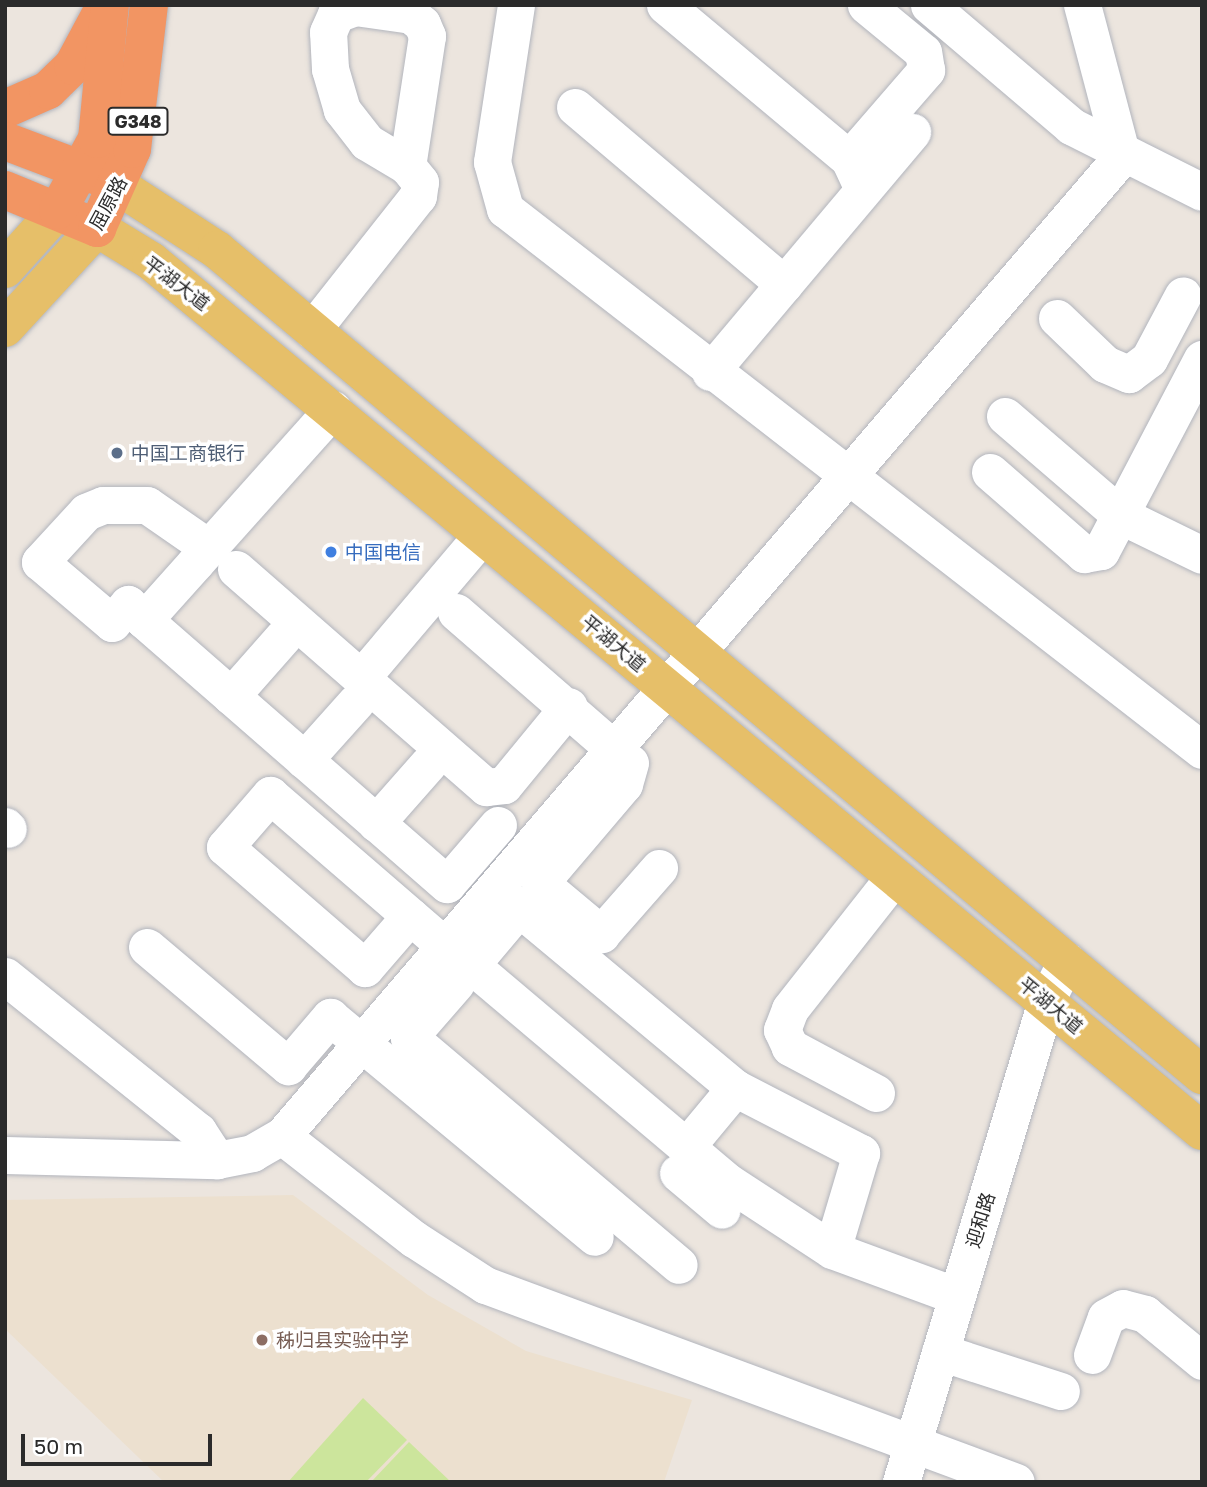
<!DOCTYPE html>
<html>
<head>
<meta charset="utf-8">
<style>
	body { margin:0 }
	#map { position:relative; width:1207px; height:1487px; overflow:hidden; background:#ece5de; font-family:"Golos Text","Noto Sans SC",sans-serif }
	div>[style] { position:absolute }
	.education>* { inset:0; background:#ece0cf }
	.pitch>* { inset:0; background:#cce59c }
	.roads { filter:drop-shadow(0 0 2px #b2b5bd) drop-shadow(0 0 2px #b2b5bd) }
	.minor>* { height:37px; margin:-18.5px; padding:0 18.5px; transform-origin:18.5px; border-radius:18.5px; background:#fff }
	.major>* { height:38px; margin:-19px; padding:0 19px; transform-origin:19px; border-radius:19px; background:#e6bf69 }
	.highway>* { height:38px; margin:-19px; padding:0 19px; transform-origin:19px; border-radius:19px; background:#f29563 }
	.dots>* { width:19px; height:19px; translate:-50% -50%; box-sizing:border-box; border:4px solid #fff; border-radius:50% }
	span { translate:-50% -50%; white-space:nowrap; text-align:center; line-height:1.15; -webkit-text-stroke:7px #fff; paint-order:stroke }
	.shield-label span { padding:2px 5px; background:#fff; border:2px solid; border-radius:5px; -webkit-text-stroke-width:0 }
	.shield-label { font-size:18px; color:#2b2b2b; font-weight:700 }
	.street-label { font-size:19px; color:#2b2b2b }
	.service-label { font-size:19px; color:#4e5e75 }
	.left { translate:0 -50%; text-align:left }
	.shop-label { font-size:19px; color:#366cbe }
	.education-label { font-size:19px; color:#785e54 }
	.frame { position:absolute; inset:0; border:7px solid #2b2b2b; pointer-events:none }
	.scale { position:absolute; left:21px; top:1434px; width:191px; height:32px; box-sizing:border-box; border:4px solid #2b2b2b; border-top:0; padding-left:9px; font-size:21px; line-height:24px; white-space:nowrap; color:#2b2b2b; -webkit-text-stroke:5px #fff; paint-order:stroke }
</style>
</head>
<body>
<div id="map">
	<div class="education">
		<div style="clip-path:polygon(293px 1195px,428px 1295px,526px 1351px,692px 1400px,664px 1482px,164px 1482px,5px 1329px,5px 1200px)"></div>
	</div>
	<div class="pitch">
		<div style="clip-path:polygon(363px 1398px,407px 1440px,366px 1482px,288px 1482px)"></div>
		<div style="clip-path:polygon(409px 1442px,451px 1482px,371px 1482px)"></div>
	</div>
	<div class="roads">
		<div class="minor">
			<div style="left:516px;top:5px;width:159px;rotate:98.7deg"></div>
			<div style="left:492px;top:162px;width:49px;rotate:74.5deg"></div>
			<div style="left:505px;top:209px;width:882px;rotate:37.82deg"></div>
			<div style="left:665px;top:5px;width:240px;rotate:39.9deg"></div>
			<div style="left:849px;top:159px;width:33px;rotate:65deg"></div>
			<div style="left:929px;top:5px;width:187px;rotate:40.4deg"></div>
			<div style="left:1071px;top:126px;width:147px;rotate:26.7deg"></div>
			<div style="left:575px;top:107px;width:274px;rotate:40.3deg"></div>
			<div style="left:849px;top:159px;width:118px;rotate:-49.1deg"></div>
			<div style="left:926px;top:70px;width:18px;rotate:-99deg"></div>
			<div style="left:923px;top:52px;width:74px;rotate:-140.5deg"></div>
			<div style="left:1057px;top:318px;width:66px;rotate:43.8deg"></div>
			<div style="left:1105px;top:364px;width:26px;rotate:23deg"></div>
			<div style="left:1129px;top:374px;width:25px;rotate:-37deg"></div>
			<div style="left:1149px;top:359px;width:72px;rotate:-62deg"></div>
			<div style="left:312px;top:330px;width:171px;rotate:-51.7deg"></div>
			<div style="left:418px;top:196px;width:14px;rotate:-82deg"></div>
			<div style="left:420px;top:182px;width:21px;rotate:-129deg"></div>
			<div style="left:407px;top:166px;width:47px;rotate:-149deg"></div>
			<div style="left:367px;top:142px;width:41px;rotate:-128deg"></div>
			<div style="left:342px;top:110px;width:43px;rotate:-106.3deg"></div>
			<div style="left:330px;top:69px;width:37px;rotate:-93deg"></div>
			<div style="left:328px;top:32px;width:20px;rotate:-66deg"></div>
			<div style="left:336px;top:14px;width:20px;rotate:-20deg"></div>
			<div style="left:355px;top:7px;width:57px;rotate:8.1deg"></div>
			<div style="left:411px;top:15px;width:14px;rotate:39deg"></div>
			<div style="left:422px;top:24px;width:13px;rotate:67deg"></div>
			<div style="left:427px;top:36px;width:132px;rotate:98.7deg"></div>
			<div style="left:710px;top:372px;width:314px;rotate:-49.9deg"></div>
			<div style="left:1005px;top:416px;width:152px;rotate:40.7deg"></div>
			<div style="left:1120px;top:515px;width:91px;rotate:26deg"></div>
			<div style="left:990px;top:472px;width:125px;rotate:41.1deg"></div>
			<div style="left:1084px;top:554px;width:17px;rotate:-10deg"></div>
			<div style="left:1101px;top:551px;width:217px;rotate:-62.3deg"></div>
			<div style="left:209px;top:548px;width:75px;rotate:-145.3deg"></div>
			<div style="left:147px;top:505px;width:44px;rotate:180deg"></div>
			<div style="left:103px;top:505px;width:18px;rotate:158deg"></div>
			<div style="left:86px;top:512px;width:68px;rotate:132.6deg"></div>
			<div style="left:40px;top:562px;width:94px;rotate:40.3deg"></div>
			<div style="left:112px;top:623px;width:25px;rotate:-50deg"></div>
			<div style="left:128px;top:604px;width:23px;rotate:45deg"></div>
			<div style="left:144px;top:620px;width:78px;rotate:-48.1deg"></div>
			<div style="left:196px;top:562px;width:205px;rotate:-48.2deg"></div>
			<div style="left:236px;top:569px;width:332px;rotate:41.1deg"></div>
			<div style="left:486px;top:787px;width:18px;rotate:-6deg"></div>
			<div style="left:504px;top:785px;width:102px;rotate:-50.6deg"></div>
			<div style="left:456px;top:612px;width:230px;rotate:41deg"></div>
			<div style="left:630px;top:763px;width:22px;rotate:106deg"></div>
			<div style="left:624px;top:784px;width:130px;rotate:130.3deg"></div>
			<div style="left:540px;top:883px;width:80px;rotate:39.9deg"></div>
			<div style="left:601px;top:934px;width:88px;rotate:-48.7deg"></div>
			<div style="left:144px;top:620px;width:402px;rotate:41.1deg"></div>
			<div style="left:447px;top:884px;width:78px;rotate:-49.2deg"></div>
			<div style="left:361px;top:678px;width:173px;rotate:-49.7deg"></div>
			<div style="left:231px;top:696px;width:79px;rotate:-48.6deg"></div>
			<div style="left:304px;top:760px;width:78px;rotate:-48.1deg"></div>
			<div style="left:376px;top:823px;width:79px;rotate:-48.6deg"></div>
			<div style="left:5px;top:826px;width:4px;rotate:45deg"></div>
			<div style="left:501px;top:893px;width:305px;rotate:39.8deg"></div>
			<div style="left:735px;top:1088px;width:142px;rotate:27.3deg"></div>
			<div style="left:861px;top:1153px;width:101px;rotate:106.6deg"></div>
			<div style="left:519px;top:908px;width:75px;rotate:130.1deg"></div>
			<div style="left:471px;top:965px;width:333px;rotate:40.2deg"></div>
			<div style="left:725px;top:1180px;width:128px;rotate:33.2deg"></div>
			<div style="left:832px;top:1250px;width:133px;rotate:20.2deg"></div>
			<div style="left:410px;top:916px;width:69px;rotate:130.9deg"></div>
			<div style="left:365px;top:968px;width:185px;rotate:-139.2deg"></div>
			<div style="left:225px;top:847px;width:69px;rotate:-49.1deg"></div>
			<div style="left:270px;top:795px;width:231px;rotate:40.8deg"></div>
			<div style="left:147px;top:947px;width:185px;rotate:40.2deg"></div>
			<div style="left:288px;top:1066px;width:65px;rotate:-49.4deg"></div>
			<div style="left:330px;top:1017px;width:344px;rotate:39.7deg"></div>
			<div style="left:5px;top:976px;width:248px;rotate:38.8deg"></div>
			<div style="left:198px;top:1131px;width:35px;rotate:57deg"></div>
			<div style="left:456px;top:983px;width:72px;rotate:131deg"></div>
			<div style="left:409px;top:1037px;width:353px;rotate:40.2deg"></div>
			<div style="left:876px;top:1093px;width:98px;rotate:-151.9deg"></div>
			<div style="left:790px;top:1047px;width:19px;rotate:-115deg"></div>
			<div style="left:782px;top:1030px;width:22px;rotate:-69deg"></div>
			<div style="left:790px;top:1009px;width:155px;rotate:-51.8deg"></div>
			<div style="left:282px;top:1136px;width:167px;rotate:38deg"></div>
			<div style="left:414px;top:1239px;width:85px;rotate:32.9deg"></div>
			<div style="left:485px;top:1285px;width:566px;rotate:20.35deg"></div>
			<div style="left:686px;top:1147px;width:77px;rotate:-50.3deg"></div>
			<div style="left:5px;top:1155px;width:212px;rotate:1.4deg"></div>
			<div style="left:217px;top:1160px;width:36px;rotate:-11deg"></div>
			<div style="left:252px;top:1153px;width:34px;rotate:-30deg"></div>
			<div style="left:282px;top:1136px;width:1291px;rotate:-49.4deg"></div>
			<div style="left:1122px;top:156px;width:156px;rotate:-104.8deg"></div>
			<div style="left:678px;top:1173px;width:57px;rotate:40.1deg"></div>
			<div style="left:940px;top:1352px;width:127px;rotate:17.9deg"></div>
			<div style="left:1092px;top:1355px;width:40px;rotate:-69.8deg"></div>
			<div style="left:1106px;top:1317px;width:19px;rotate:-28deg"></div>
			<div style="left:1123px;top:1308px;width:23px;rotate:15deg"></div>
			<div style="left:1145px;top:1314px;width:74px;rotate:39.5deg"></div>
			<div style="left:901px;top:1482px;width:502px;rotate:-73.22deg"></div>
			<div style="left:1046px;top:1001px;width:45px;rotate:-63.4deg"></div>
		</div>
		<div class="major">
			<div style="left:120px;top:187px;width:116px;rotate:33deg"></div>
			<div style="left:217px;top:250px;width:1285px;rotate:39.95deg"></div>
			<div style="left:5px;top:269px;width:79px;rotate:-48.1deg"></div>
			<div style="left:5px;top:328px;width:136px;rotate:-47.4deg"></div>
			<div style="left:97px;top:228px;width:63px;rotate:31.4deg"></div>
			<div style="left:151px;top:261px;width:1364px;rotate:39.62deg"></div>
		</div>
		<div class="highway">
			<div style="left:5px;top:109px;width:47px;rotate:-23.8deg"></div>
			<div style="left:48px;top:90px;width:35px;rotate:-44deg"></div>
			<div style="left:73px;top:66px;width:64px;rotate:-61.8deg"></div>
			<div style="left:5px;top:141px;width:110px;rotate:20.7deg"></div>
			<div style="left:5px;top:190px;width:100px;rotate:22.4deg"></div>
			<div style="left:97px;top:228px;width:86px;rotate:-66.1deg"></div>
			<div style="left:132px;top:149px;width:145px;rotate:-83.3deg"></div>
			<div style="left:58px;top:210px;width:81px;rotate:-61.2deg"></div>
			<div style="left:97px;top:139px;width:135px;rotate:-84.5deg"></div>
		</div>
	</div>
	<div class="dots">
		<div style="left:117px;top:453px;background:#5c6f8a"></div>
		<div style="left:331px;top:552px;background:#3f7fe0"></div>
		<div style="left:262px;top:1340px;background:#8d6e63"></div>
	</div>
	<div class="shield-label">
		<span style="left:138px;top:121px">G348</span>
	</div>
	<div class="street-label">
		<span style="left:108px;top:203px;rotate:-62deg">屈原路</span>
		<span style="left:177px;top:283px;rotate:37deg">平湖大道</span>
		<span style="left:614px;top:643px;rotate:40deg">平湖大道</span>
		<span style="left:1051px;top:1005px;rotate:40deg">平湖大道</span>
		<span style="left:980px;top:1220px;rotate:-73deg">迎和路</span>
	</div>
	<div class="service-label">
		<span class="left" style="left:131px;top:453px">中国工商银行</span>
	</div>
	<div class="shop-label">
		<span class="left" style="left:345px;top:552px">中国电信</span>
	</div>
	<div class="education-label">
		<span class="left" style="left:276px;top:1340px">秭归县实验中学</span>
	</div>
	<div class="frame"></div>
	<div class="scale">50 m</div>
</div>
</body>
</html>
